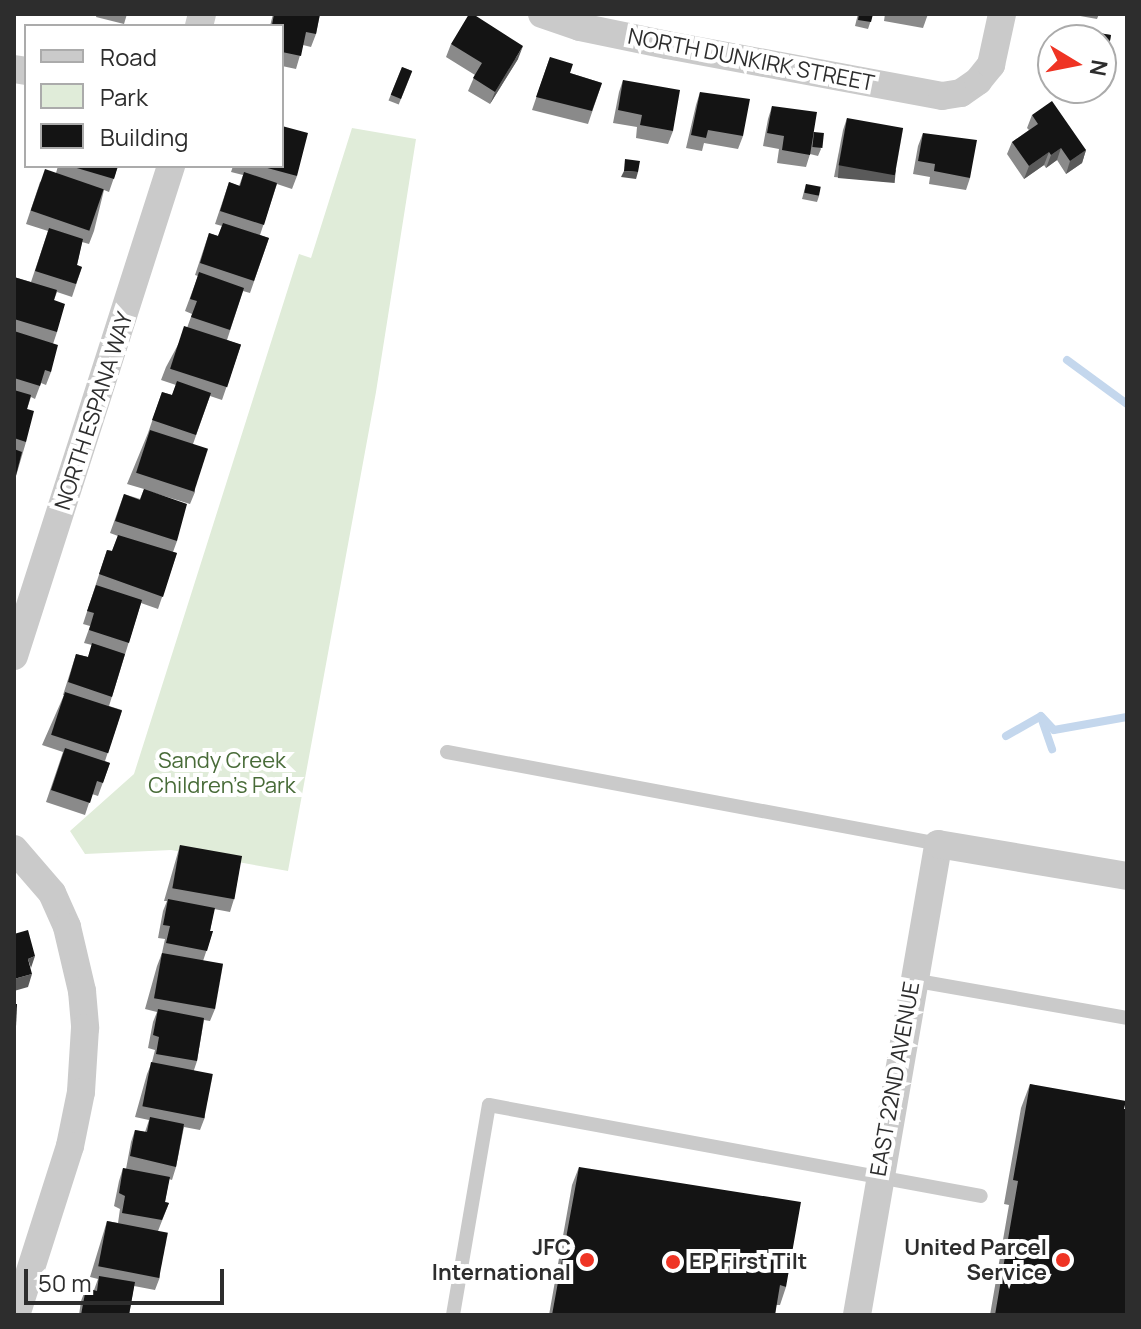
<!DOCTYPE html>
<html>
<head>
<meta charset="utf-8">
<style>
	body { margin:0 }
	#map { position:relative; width:1141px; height:1329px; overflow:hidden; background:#fff; font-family:Manrope,sans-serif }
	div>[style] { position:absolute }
	.green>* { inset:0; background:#e0ecd9 }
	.stream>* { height:8px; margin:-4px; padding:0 4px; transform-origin:4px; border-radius:4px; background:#c4d7ed }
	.lane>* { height:14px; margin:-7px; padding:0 7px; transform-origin:7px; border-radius:7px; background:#cacaca }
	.street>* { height:28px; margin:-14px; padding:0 14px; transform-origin:14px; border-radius:14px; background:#cacaca }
	.wall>* { inset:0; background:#8a8a8a; transform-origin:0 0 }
	.shaded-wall>* { inset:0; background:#5a5a5a; transform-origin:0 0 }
	.building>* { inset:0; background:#141414; transform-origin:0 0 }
	.dots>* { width:22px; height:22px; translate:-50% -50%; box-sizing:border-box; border:4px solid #fff; border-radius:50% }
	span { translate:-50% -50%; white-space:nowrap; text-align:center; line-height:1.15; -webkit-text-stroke:8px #fff; paint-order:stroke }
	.street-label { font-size:22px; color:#2d2d2d }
	.park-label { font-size:22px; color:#486b38 }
	.poi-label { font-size:22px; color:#2d2d2d; font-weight:700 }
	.right { translate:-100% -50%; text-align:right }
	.left { translate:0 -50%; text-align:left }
	.frame { position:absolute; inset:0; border:16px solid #2d2d2d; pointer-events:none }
	.legend { position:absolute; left:24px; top:24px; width:260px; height:144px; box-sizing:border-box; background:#fff; border:2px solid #ababab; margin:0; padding:10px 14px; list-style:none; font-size:24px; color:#2d2d2d }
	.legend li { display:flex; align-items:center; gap:16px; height:40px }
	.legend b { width:40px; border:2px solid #ababab }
	.north { position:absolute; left:1037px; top:24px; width:80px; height:80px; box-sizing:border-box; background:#fff; border:2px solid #ababab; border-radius:50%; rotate:100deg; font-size:22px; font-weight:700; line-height:32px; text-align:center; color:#2d2d2d }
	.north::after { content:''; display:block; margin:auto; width:28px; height:36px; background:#ef3424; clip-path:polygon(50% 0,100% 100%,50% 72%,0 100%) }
	.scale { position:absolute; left:24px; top:1269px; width:200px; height:36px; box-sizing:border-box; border:4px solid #2d2d2d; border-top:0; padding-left:10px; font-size:24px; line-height:28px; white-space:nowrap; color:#2d2d2d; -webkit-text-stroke:6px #fff; paint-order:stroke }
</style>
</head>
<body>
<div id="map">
	<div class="green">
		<div style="clip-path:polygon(352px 128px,416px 139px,376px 392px,288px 871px,171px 850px,85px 854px,70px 831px,134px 774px,299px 254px,311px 258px)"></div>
	</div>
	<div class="stream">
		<div style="left:1067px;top:360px;width:74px;rotate:36.3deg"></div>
		<div style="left:1042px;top:720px;width:31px;rotate:71deg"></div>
		<div style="left:1006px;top:736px;width:40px;rotate:-29.7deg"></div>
		<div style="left:1041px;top:716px;width:19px;rotate:47deg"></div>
		<div style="left:1054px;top:730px;width:74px;rotate:-10.1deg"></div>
	</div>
	<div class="lane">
		<div style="left:447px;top:752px;width:500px;rotate:10.6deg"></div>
		<div style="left:912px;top:980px;width:218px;rotate:10deg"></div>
		<div style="left:453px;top:1315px;width:213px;rotate:-80.3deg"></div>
		<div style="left:489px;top:1105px;width:500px;rotate:10.48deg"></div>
	</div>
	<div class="street">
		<div style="left:542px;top:14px;width:40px;rotate:18.9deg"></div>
		<div style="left:580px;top:27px;width:89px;rotate:11.7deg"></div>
		<div style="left:667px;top:45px;width:280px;rotate:10.5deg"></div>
		<div style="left:942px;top:96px;width:19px;rotate:-9deg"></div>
		<div style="left:961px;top:93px;width:21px;rotate:-35deg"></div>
		<div style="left:978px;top:81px;width:21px;rotate:-51deg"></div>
		<div style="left:991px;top:65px;width:52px;rotate:-77.8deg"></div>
		<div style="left:199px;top:26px;width:12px;rotate:-76deg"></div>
		<div style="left:14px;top:69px;width:12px;rotate:9deg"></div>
		<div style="left:14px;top:656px;width:515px;rotate:-72.23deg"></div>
		<div style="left:14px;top:849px;width:58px;rotate:49.2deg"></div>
		<div style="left:52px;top:893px;width:37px;rotate:66deg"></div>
		<div style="left:67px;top:927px;width:66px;rotate:76.8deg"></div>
		<div style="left:82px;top:991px;width:37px;rotate:85deg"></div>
		<div style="left:85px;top:1028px;width:64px;rotate:93.6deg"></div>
		<div style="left:81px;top:1092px;width:55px;rotate:101.5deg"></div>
		<div style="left:70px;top:1146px;width:177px;rotate:107.7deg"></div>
		<div style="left:857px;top:1315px;width:478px;rotate:-80.2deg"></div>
		<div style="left:938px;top:844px;width:192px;rotate:9.6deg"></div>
	</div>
	<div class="wall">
		<div style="clip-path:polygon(97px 14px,127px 14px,124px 24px,96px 17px)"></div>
		<div style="clip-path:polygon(273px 14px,320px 14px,316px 34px,311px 47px,303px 45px,296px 69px,282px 66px,282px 26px,270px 26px)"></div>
		<div style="clip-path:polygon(858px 14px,873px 14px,868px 29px,855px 26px)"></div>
		<div style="clip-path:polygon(885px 14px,928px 14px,923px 28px,884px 21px)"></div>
		<div style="clip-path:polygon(1069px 14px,1099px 14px,1097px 19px)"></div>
		<div style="clip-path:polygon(1068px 28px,1111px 35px,1106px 64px,1102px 77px,1101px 40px,1063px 40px)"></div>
		<div style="clip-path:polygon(451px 44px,518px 59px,490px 104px,468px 91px,475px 75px,446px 57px)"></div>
		<div style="clip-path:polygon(550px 57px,570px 73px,602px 83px,588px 124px,532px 110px)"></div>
		<div style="left:402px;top:67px;width:11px;height:36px;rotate:22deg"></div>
		<div style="clip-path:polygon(623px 80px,673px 131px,668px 144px,636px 138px,637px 127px,613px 123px,619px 92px)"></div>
		<div style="clip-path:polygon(1061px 88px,1092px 88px,1088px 99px,1060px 94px)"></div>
		<div style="clip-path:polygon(700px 92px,743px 136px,738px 149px,704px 143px,702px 151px,686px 148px,696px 105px)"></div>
		<div style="clip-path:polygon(772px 106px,814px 132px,821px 149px,818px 156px,810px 154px,806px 167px,777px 163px,779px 149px,763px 146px,768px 119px)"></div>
		<div style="clip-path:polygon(1032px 115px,1086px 150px,1082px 163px,1066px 174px,1057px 160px,1046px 168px,1044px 165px,1024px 179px,1007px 154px,1012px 142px,1029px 130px,1027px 128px)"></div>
		<div style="clip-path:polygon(847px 118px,896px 170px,891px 182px,834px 177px,843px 130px)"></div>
		<div style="clip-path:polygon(923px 133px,970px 178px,966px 190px,929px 184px,930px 177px,913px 174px,918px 146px)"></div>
		<div style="clip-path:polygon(58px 166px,118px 166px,109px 192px,104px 190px,94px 231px,89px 244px,82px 242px,77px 265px,82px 267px,72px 297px,57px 292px,54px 300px,57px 332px,53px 344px,51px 372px,46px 385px,41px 383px,35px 399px,31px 397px,27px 409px,26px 442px,14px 483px,14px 277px,31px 282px,48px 231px,26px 224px,40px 182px,56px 173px)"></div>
		<div style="clip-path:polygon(233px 166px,282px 166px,297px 176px,292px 189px,277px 184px,260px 235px,269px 238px,250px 293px,243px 291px,227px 340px,241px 345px,222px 400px,210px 396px,193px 444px,195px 492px,190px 504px,151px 492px,177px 541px,173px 552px,177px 553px,158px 609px,141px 603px,109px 706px,122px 710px,105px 761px,110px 763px,98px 796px,92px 794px,85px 815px,46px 802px,63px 752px,42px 745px,64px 695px,63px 695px,76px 654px,88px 657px,92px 645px,84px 643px,90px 626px,83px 624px,107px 550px,112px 551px,118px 536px,110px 533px,124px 494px,140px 499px,144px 489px,127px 484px,148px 433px,162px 392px,172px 395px,176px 385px,161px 380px,166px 367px,187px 328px,192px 314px,185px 311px,198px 276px,195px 275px,209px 233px,218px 236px,222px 226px,215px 224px,229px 182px,239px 186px,243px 175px,231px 172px)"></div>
		<div style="clip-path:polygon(806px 184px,819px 196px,817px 202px,802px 199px)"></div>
		<div style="clip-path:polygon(180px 845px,234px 899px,230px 912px,214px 909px,210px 931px,213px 931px,203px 961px,215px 1009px,210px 1021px,204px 1020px,197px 1061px,194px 1070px,205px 1117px,200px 1130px,184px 1127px,176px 1167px,172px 1180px,169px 1179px,165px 1202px,169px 1203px,158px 1231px,160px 1277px,155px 1290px,134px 1286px,129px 1315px,79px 1315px,81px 1301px,86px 1288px,94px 1290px,98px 1279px,90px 1277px,107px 1221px,118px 1223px,120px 1209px,114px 1206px,119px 1181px,123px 1168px,126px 1169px,131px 1142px,135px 1130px,145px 1132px,149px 1120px,135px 1117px,147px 1074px,152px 1062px,155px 1050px,148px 1048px,153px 1022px,157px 1012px,145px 1009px,157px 966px,162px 953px,165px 939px,158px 938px,163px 911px,167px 901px,164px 901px)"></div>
		<div style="clip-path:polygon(1030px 1084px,1124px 1109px,1127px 1315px,990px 1315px,1009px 1205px,1004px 1204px,1021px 1108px)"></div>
		<div style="clip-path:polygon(579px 1167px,786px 1287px,780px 1305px,776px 1305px,775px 1315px,549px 1315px,572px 1185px)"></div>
	</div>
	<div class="shaded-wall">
		<div style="clip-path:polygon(523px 46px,518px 59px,490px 104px,495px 92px)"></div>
		<div style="clip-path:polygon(1061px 148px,1057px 160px,1046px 168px,1051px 155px)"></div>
		<div style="clip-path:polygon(1086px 150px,1082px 163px,1066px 174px,1070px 161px)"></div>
		<div style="clip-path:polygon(1049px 152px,1044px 165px,1024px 179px,1029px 166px)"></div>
		<div style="left:839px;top:165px;width:57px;height:13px;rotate:5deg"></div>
		<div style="clip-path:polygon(624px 171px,638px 172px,636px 179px,621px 177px)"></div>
		<div style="clip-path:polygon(35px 956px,31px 968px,28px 959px)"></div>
		<div style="clip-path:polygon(32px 974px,28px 987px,14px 991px,14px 979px)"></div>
	</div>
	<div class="building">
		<div style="clip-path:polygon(274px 14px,320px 14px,316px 34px,306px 32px,301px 56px,282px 52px,282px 26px,272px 25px)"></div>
		<div style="clip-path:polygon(469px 14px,473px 14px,523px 46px,495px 92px,473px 78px,482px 63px,451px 44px)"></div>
		<div style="clip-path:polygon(859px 14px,873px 14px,871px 22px,858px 20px)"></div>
		<div style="clip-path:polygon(1068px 28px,1111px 35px,1106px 64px,1101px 63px,1101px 40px,1066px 40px)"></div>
		<div style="clip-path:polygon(550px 57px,573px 64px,570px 73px,602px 83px,592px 111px,536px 97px)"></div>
		<div style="left:402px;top:67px;width:11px;height:30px;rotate:22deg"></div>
		<div style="clip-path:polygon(623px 80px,680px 90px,673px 131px,640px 125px,642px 115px,618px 110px)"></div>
		<div style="clip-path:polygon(700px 92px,750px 99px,743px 136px,708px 130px,706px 138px,691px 135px)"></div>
		<div style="clip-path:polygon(1052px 101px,1086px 150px,1070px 161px,1061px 148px,1051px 155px,1049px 152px,1029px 166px,1012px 142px,1038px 124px,1032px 115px)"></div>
		<div style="clip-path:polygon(772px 106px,817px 112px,810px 155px,782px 150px,784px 136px,767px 133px)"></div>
		<div style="left:847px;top:118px;width:57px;height:48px;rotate:10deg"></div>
		<div style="clip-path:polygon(282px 126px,308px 133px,297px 176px,260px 166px,282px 166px)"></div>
		<div style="left:814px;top:132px;width:10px;height:15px;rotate:6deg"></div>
		<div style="clip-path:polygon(923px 133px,977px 140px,970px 178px,934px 171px,935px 164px,918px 161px)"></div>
		<div style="clip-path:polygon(625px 159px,640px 161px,638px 172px,624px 171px)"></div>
		<div style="clip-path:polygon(70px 166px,118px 166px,114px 179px)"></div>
		<div style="left:45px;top:169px;width:62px;height:44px;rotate:19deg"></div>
		<div style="clip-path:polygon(244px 172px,277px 183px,264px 225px,220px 211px,229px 182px,240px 186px)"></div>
		<div style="left:806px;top:184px;width:15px;height:9px;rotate:11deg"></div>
		<div style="clip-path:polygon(223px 223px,269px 238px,254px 281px,200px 263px,209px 233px,218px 236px)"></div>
		<div style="clip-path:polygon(49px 228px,83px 239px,77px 265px,82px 267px,76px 284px,35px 271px)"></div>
		<div style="clip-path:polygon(199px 272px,244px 288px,230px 330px,191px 317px,197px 301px,190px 299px)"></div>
		<div style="clip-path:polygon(14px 277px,57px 290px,54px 300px,65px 304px,57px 332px,14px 319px)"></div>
		<div style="left:184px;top:326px;width:60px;height:45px;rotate:18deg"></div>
		<div style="clip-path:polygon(14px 331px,58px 345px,51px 372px,45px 370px,40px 386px,14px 378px)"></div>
		<div style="clip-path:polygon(177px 381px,211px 393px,196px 435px,152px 420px,162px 392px,172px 395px)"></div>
		<div style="clip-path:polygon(14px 390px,31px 395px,27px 409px,34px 411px,26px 442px,14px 438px)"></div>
		<div style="left:150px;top:430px;width:61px;height:45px;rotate:18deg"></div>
		<div style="clip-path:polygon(14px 449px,22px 452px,14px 483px)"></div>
		<div style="clip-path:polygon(144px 489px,187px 504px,177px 541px,115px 521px,124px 494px,140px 500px)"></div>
		<div style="clip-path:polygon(118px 535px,177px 553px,163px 597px,99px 574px,107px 550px,112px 551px)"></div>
		<div style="clip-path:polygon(96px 585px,142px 600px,129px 643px,89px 630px,94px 613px,87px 611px)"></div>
		<div style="clip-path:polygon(92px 643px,125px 654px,112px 697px,68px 682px,76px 654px,88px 657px)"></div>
		<div style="left:65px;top:692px;width:60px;height:45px;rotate:18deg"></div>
		<div style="clip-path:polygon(65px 748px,110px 763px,103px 783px,97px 781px,90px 803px,51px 790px)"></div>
		<div style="left:180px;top:845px;width:63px;height:44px;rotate:10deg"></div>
		<div style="clip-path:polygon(168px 899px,215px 908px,210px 931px,213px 931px,207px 951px,166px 943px,170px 926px,163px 925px)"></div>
		<div style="clip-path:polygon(28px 930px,35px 956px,28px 959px,32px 974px,14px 979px,14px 934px)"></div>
		<div style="left:162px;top:953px;width:62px;height:46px;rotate:10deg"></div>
		<div style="clip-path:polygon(14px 1004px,17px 1004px,15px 1049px,14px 1049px)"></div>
		<div style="clip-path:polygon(158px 1009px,204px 1018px,197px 1061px,156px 1054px,159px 1037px,153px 1035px)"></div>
		<div style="left:151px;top:1062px;width:63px;height:45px;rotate:11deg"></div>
		<div style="clip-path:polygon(1030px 1084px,1126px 1101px,1124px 1109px,1127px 1109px,1127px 1315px,995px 1315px,1018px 1181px,1013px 1180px)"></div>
		<div style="clip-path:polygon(150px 1117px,184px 1124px,176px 1167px,130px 1156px,135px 1130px,147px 1132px)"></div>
		<div style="clip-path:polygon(579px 1167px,801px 1202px,786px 1287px,780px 1285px,775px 1315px,552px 1315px)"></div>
		<div style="clip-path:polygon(123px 1168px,170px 1177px,165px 1202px,169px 1203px,162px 1220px,122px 1213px,125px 1196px,119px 1193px)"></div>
		<div style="left:107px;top:1221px;width:62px;height:46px;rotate:11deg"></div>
		<div style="clip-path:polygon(99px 1276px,135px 1282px,129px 1315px,81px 1315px,86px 1288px,97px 1291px)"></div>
	</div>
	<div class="dots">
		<div style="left:587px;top:1260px;background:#ef3424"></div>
		<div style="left:1063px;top:1260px;background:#ef3424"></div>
		<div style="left:673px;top:1262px;background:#ef3424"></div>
	</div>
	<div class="street-label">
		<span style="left:751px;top:60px;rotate:11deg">NORTH DUNKIRK STREET</span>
		<span style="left:94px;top:411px;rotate:-72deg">NORTH ESPANA WAY</span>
		<span style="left:895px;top:1079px;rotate:-80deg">EAST 22ND AVENUE</span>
	</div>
	<div class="park-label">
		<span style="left:222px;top:773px">Sandy Creek<br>Children's Park</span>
	</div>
	<div class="poi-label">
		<span class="right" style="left:571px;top:1260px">JFC<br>International</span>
		<span class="right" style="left:1047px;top:1260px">United Parcel<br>Service</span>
		<span class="left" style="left:689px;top:1262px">EP First Tilt</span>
	</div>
	<div class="frame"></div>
	<ul class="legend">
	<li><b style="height:10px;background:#cacaca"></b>Road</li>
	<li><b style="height:22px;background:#e0ecd9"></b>Park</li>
	<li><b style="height:22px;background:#141414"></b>Building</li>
	</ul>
	<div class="north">N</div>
	<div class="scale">50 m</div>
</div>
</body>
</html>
